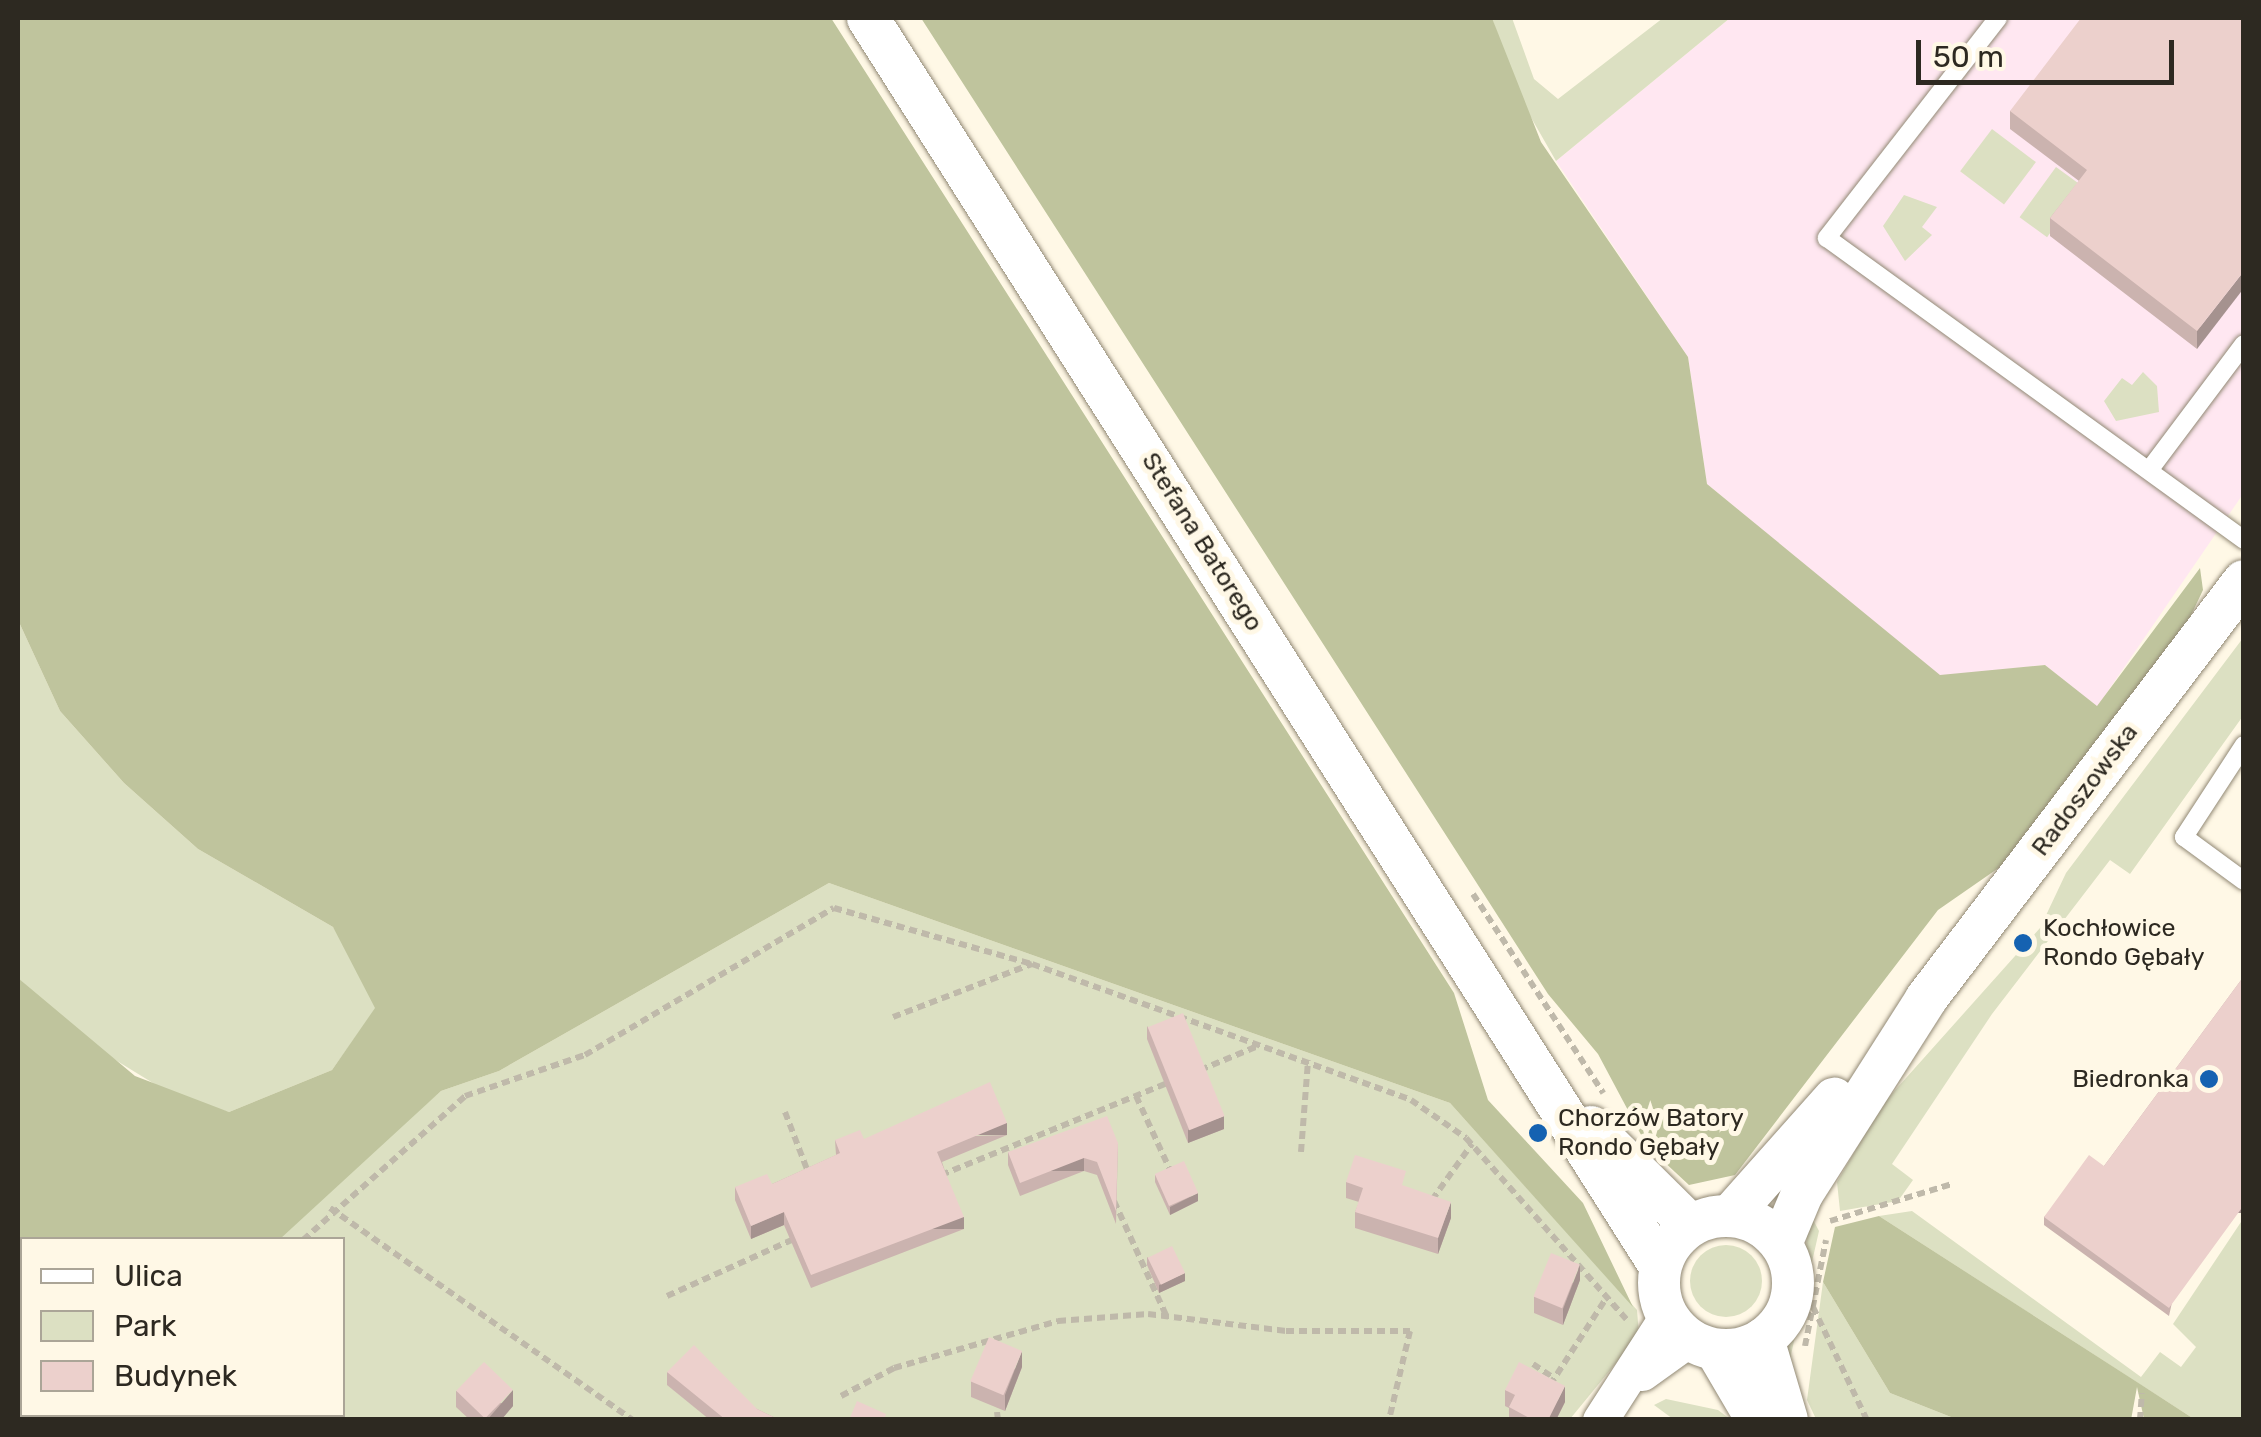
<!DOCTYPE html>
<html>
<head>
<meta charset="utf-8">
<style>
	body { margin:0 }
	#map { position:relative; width:2261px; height:1437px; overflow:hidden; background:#fff8e6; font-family:Rubik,sans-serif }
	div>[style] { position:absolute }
	.industrial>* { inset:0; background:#ffe7f1 }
	.green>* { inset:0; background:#dce0c2; transform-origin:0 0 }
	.round { border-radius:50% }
	.forest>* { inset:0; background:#bfc49d }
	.path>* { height:6px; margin-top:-3px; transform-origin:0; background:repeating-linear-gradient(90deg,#bfb9aa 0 8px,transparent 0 13px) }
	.roads { filter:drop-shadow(0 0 2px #928975) drop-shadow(0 0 2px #928975) }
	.service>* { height:18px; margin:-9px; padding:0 9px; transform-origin:9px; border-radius:9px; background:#fff }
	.minor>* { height:35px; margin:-17.5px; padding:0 17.5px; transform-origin:17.5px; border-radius:17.5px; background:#fff }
	.tertiary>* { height:42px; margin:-21px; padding:0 21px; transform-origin:21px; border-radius:21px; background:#fff }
	.tertiary>.ring { margin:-21px; padding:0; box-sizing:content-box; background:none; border:42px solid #fff; border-radius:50% }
	.wall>* { inset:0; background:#cbb3af }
	.shaded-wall>* { inset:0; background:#a5928f; transform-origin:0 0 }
	.building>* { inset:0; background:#ecd0cc; transform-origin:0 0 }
	.dots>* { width:28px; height:28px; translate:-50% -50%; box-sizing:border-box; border:5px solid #fff8e6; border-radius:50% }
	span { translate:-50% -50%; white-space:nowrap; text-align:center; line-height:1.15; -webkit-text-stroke:10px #fff8e6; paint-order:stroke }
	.street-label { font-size:25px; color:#2d2921 }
	.poi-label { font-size:25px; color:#2d2921 }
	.left { translate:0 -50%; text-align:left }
	.right { translate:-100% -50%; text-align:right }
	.frame { position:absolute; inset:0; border:20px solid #2d2921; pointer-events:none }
	.legend { position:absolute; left:20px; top:1237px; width:325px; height:180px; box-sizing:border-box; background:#fff8e6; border:2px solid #aba597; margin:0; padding:12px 18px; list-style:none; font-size:30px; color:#2d2921 }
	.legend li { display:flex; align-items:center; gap:20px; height:50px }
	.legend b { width:50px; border:2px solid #aba597 }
	.scale { position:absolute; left:1916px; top:40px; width:258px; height:45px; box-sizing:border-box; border:5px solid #2d2921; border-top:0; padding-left:12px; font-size:30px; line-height:35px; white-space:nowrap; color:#2d2921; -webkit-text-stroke:8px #fff8e6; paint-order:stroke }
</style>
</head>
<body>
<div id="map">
	<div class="industrial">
		<div style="clip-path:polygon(1730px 18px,2243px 18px,2243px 494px,2097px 707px,2045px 665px,1940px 676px,1707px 484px,1688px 357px,1556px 161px)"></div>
	</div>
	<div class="green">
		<div style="clip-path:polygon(1492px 18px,1512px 18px,1534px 79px,1558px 99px,1663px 18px,1730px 18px,1556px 161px,1517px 93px)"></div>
		<div style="left:1992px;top:129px;width:55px;height:53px;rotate:37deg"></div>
		<div style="left:2056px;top:167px;width:34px;height:62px;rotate:36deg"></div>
		<div style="clip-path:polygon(1904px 195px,1937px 207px,1922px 227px,1932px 235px,1905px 261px,1883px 226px)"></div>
		<div style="clip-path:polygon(2143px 372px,2157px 386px,2159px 412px,2116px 421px,2104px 401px,2122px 378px,2132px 385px)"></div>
		<div style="clip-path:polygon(18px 620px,60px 711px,124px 783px,198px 849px,333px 927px,357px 959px,376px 1008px,332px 1070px,229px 1112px,179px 1099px,91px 1045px,18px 978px)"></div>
		<div style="clip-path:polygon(2243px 638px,2243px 716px,2130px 874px,2110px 860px,1992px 1014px,1892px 1164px,1913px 1180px,1898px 1201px,1840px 1211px,1837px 1182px,1881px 1106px,2040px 928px,2066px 873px)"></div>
		<div style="clip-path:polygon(829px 883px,1450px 1103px,1637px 1310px,1639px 1335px,1570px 1419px,132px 1420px,342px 1414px,342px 1240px,280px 1239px,299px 1215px,441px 1091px,499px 1071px)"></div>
		<div style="clip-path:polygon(1808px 1210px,1819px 1231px,1790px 1359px,1781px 1347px,1804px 1293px)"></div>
		<div style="clip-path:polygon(1912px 1211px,2141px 1377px,2160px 1352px,2181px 1367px,2196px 1347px,2173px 1324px,2243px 1219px,2243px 1419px,2194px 1419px,1879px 1216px)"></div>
		<div class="round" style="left:1690px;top:1245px;width:72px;height:72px"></div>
		<div style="clip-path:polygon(1823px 1282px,1890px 1393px,1956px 1419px,1816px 1419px,1807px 1400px)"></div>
		<div style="clip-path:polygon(1666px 1399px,1718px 1410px,1730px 1419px,1673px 1419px,1654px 1405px)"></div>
	</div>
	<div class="forest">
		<div style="clip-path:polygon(18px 18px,831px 18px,1454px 993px,1488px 1100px,1583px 1203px,1633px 1307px,1450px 1103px,829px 883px,499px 1071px,441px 1091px,280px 1239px,22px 1240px,22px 1414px,136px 1415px,18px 1419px,18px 978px,135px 1076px,229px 1112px,332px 1070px,375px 1008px,333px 927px,198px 849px,124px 783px,60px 711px,18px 620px)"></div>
		<div style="clip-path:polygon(921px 18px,1492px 18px,1541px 142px,1688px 357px,1707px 484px,1940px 675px,2045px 665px,2097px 706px,2200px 568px,2203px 590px,2184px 630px,2000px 867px,1938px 910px,1735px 1175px,1689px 1185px,1647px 1146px,1598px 1054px,1548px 994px)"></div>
		<div style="clip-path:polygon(1879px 1216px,2137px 1382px,2194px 1419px,2144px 1419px,2137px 1387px,2131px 1420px,1956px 1419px,1890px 1393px,1823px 1282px,1835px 1227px)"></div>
	</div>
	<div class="path">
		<div style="left:1473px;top:894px;width:238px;rotate:56.8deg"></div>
		<div style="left:893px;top:1017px;width:149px;rotate:-20.9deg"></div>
		<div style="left:1200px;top:1070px;width:63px;rotate:-22.5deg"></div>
		<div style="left:1136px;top:1096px;width:81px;rotate:65.3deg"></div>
		<div style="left:785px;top:1112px;width:64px;rotate:69deg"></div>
		<div style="left:1301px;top:1152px;width:92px;rotate:-85.6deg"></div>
		<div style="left:941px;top:1175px;width:247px;rotate:-22.1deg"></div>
		<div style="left:1432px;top:1200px;width:69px;rotate:-54.5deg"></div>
		<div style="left:1114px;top:1201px;width:125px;rotate:65.5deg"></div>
		<div style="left:330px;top:1208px;width:370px;rotate:35deg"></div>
		<div style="left:1830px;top:1221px;width:127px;rotate:-16.9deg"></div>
		<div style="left:303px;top:1240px;width:217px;rotate:-41.6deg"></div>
		<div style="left:465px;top:1096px;width:127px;rotate:-18.9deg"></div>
		<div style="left:585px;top:1055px;width:289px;rotate:-30.6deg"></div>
		<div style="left:834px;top:908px;width:206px;rotate:15.8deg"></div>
		<div style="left:1032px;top:964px;width:403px;rotate:19.7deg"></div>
		<div style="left:1411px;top:1100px;width:67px;rotate:34.6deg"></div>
		<div style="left:1466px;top:1138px;width:242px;rotate:48.5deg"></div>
		<div style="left:667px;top:1296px;width:141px;rotate:-24.2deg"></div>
		<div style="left:1813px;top:1307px;width:125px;rotate:64.5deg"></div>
		<div style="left:1805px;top:1346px;width:108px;rotate:-78.8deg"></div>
		<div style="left:1533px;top:1364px;width:25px;rotate:34deg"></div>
		<div style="left:1550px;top:1385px;width:105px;rotate:-57.1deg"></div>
		<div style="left:841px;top:1396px;width:60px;rotate:-27.8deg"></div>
		<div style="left:894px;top:1368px;width:171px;rotate:-16deg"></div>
		<div style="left:1058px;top:1321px;width:90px;rotate:-4.4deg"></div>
		<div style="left:1148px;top:1314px;width:139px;rotate:7deg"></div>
		<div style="left:1286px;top:1331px;width:124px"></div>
		<div style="left:1410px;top:1331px;width:91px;rotate:103.3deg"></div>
		<div style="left:997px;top:1412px;width:8px;rotate:83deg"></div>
		<div style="left:152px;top:1420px;width:7px;rotate:-56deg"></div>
		<div style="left:1040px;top:1420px;width:20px"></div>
		<div style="left:2140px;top:1420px;width:27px;rotate:-86deg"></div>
	</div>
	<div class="roads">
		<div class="service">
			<div style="left:1998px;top:18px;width:279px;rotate:127.9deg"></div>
			<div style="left:1827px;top:238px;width:515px;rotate:35.91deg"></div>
			<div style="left:2150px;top:469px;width:156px;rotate:-53.1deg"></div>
			<div style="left:2244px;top:745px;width:110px;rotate:123.1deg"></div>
			<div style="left:2184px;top:837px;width:74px;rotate:36.3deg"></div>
		</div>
		<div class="minor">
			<div style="left:1642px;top:1373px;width:57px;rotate:-35.7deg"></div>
			<div style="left:1600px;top:1420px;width:124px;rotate:-57.2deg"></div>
		</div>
		<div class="tertiary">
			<div style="left:868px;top:18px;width:1478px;rotate:57.6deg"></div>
			<div style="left:1591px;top:1127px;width:139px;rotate:44.7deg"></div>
			<div class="ring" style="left:1659px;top:1216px;width:92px;height:92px"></div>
			<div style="left:1730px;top:1216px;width:157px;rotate:-48.4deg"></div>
			<div style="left:1781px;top:1244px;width:54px;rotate:-67.2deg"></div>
			<div style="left:1802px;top:1194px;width:231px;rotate:-57.5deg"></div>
			<div style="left:1926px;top:999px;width:525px;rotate:-52.74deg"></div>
			<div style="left:1763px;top:1339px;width:84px;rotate:73.5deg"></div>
			<div style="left:1716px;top:1350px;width:81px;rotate:59.6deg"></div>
		</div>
	</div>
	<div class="wall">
		<div style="clip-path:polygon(2244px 18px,2197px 349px,2050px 236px,2050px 218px,2079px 181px,2010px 129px,2010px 111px)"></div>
		<div style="clip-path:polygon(2244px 976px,2169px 1316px,2044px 1225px,2044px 1217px,2104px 1166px)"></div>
		<div style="clip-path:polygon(1147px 1026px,1224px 1129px,1188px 1143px,1147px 1039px)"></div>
		<div style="clip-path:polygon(1007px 1135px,942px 1162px,964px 1229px,811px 1288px,784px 1225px,751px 1239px,735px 1200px,735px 1187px,772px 1184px,836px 1155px,835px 1140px)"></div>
		<div style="clip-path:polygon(1118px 1143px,1116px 1224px,1097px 1175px,1084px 1171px,1020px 1196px,1008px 1165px,1008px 1152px)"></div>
		<div style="clip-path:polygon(1155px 1174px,1198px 1201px,1170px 1215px,1155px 1182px)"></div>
		<div style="clip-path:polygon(1346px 1182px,1406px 1187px,1451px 1218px,1438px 1254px,1355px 1228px,1355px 1212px,1359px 1202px,1346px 1198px)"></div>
		<div style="clip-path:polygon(1147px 1257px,1185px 1281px,1159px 1293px,1147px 1265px)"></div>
		<div style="clip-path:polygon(1580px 1280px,1563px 1325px,1534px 1313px,1534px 1297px)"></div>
		<div style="clip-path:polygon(1022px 1367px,1005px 1411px,971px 1397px,971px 1381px)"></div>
		<div style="clip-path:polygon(667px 1372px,757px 1409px,780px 1420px,710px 1420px,667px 1385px)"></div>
		<div style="clip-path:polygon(1505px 1390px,1565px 1402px,1556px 1420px,1509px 1420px,1509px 1408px,1505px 1406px)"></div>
		<div style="clip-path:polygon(456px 1391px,513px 1406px,501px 1420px,470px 1420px,456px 1407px)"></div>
	</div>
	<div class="shaded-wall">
		<div style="clip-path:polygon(2244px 271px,2244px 288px,2197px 349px,2197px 331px)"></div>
		<div style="clip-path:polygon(1224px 1116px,1224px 1129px,1188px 1143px,1188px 1130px)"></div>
		<div style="left:1007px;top:1123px;width:12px;height:76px;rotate:90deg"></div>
		<div style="left:1084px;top:1158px;width:13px;height:69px;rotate:90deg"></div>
		<div style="clip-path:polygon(1198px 1193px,1198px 1201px,1170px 1215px,1170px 1207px)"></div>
		<div style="clip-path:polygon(1451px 1202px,1451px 1218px,1438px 1254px,1438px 1238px)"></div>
		<div style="left:2244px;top:1205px;width:8px;height:127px;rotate:90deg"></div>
		<div style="clip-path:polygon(784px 1212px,784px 1225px,751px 1239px,751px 1226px)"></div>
		<div style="left:964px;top:1217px;width:12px;height:164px;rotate:90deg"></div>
		<div style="clip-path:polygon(1580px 1265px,1580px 1280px,1563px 1325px,1563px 1309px)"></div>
		<div style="clip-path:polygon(1185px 1273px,1185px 1281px,1159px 1293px,1159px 1285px)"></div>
		<div style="clip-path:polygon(1022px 1351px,1022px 1367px,1005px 1411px,1005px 1395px)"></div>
		<div style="clip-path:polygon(1565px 1386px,1565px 1402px,1556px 1420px,1548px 1420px)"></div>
		<div style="clip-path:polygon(513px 1390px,513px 1406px,501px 1420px,487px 1420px)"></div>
	</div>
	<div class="building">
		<div style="clip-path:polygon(2081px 18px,2244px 18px,2244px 271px,2197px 331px,2050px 218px,2087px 170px,2010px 111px)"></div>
		<div style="clip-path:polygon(2244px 976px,2244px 1205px,2169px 1308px,2044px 1217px,2089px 1155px,2104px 1166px)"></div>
		<div style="left:1183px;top:1013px;width:111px;height:38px;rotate:68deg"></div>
		<div style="clip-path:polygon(990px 1082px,1007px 1123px,937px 1152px,964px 1217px,811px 1275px,784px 1212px,751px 1226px,735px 1187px,767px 1174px,772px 1184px,840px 1153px,835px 1140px,860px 1130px,864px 1139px)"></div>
		<div style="clip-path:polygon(1107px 1116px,1118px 1143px,1116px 1211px,1097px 1162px,1084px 1158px,1020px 1183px,1008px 1152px)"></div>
		<div style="clip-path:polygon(1355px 1155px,1406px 1171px,1402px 1185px,1451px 1202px,1438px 1238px,1355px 1212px,1363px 1188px,1346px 1182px)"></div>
		<div style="left:1184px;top:1161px;width:35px;height:32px;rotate:66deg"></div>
		<div style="left:1172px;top:1246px;width:30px;height:27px;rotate:64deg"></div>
		<div style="left:1551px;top:1253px;width:31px;height:47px;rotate:22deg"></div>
		<div style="left:989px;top:1337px;width:36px;height:48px;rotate:23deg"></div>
		<div style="clip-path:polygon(694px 1345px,757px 1409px,780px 1420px,726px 1420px,667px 1372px)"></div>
		<div style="left:484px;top:1362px;width:40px;height:40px;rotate:44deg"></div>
		<div style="clip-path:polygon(1519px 1362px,1565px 1386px,1548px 1420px,1533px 1420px,1509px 1407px,1515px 1395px,1505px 1390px)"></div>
		<div style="clip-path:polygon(857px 1401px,886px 1414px,884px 1420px,849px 1420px)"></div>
	</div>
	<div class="dots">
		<div style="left:2023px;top:943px;background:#1562b1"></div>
		<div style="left:2209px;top:1079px;background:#1562b1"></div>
		<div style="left:1538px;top:1133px;background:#1562b1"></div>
	</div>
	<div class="street-label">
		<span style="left:1202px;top:542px;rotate:58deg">Stefana Batorego</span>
		<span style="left:2085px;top:790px;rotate:-53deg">Radoszowska</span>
	</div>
	<div class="poi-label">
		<span class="left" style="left:2043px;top:943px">Kochłowice<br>Rondo Gębały</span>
		<span class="right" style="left:2189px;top:1079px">Biedronka</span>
		<span class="left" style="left:1558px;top:1133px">Chorzów Batory<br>Rondo Gębały</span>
	</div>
	<div class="frame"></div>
	<ul class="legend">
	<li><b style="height:12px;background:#fff"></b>Ulica</li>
	<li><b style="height:28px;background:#dce0c2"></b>Park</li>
	<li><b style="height:28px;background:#ecd0cc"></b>Budynek</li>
	</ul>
	<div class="scale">50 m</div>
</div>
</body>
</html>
